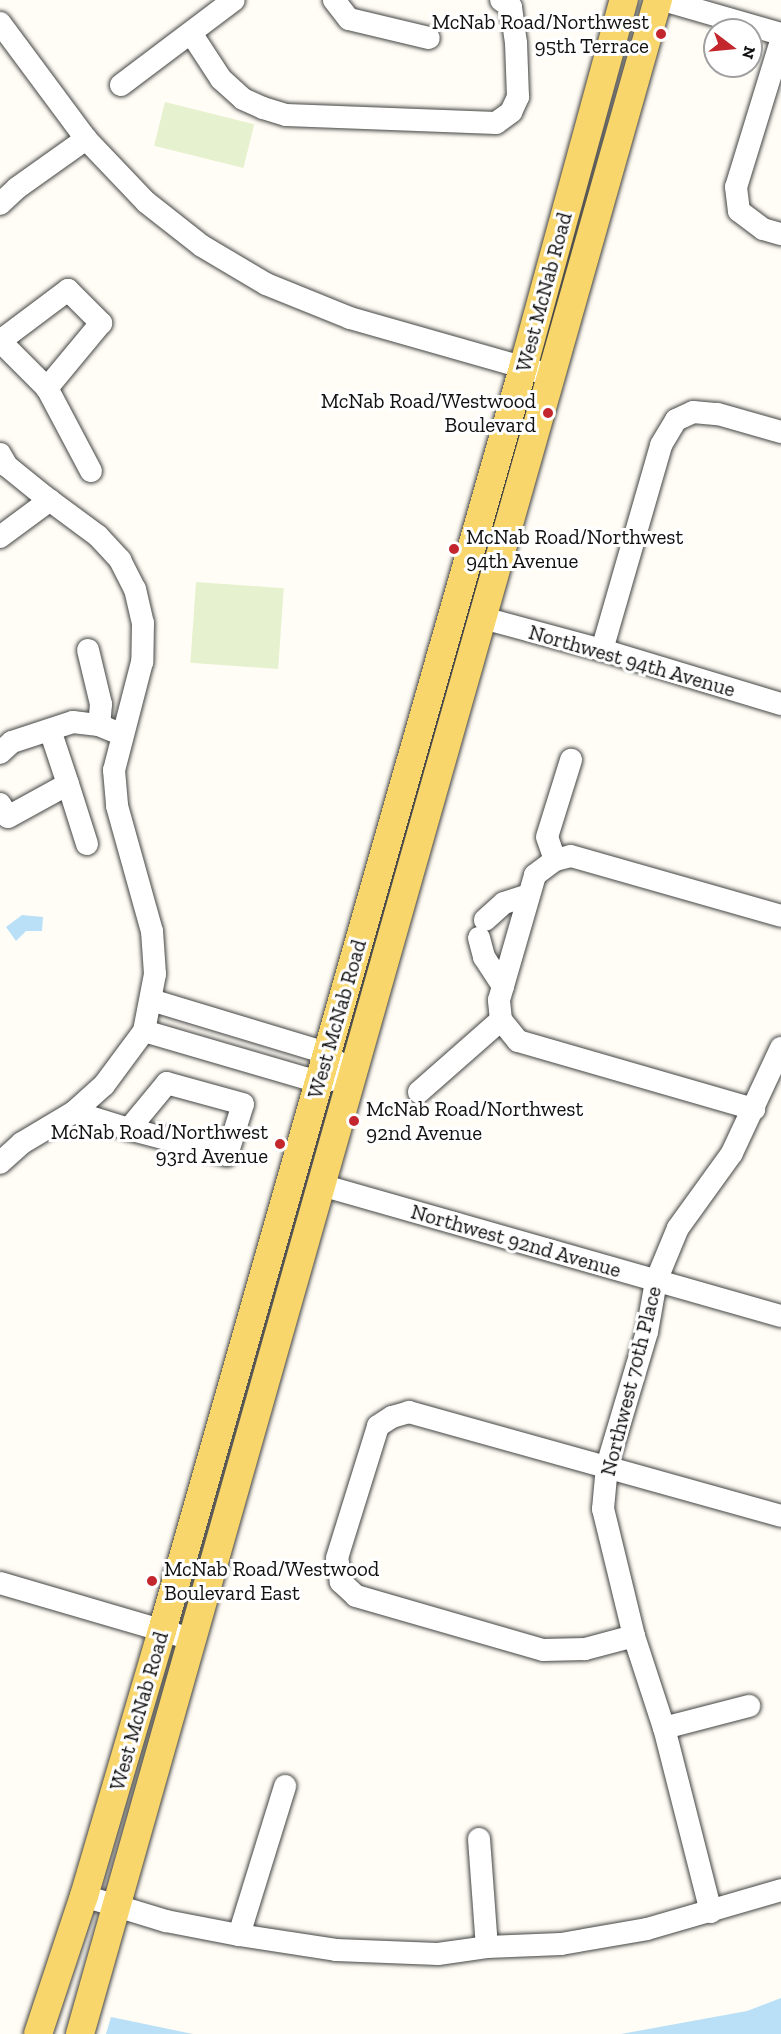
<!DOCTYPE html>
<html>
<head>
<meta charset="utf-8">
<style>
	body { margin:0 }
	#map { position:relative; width:781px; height:2034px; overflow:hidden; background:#fffdf5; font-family:"Zilla Slab",serif }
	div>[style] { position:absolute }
	.pitch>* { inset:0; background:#e6f2cf; transform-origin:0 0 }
	.water>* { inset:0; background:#b9e0f7 }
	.roads { filter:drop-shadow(0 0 2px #444) drop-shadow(0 0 2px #444) }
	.minor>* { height:22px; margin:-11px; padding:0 11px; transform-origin:11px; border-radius:11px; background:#fff }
	.major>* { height:28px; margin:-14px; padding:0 14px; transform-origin:14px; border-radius:14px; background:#f9d66b }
	.dots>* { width:16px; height:16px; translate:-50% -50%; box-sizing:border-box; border:3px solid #fff; border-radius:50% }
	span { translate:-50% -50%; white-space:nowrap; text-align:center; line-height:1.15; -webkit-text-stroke:6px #fff; paint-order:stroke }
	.poi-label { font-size:21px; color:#111 }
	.right { translate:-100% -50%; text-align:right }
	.left { translate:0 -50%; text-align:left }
	.street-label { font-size:21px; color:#111 }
	.north { position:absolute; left:703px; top:18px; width:60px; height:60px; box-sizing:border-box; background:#fff; border:2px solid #a0a0a0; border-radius:50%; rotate:106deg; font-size:16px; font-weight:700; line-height:24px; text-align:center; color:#111 }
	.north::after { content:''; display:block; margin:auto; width:21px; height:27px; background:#c4262e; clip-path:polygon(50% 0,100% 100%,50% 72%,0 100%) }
</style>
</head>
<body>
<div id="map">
	<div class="pitch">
		<div style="left:165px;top:102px;width:92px;height:45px;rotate:14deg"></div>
		<div style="left:196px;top:582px;width:88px;height:81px;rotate:4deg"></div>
	</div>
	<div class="water">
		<div style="clip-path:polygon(22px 915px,43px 917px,42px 931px,26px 931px,16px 941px,6px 927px)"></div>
		<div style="clip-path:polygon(781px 1998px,781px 2034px,621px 2034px,747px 2011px)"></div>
		<div style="clip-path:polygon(111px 2017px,193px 2034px,106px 2034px)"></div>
	</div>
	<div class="roads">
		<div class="minor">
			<div style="left:334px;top:0;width:24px;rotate:52deg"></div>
			<div style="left:349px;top:19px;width:82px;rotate:13.4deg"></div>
			<div style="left:663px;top:0;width:123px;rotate:16.1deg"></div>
			<div style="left:0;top:23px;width:144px;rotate:53.4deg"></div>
			<div style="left:86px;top:139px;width:87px;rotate:46.4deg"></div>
			<div style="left:146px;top:202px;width:71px;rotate:38.2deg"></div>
			<div style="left:202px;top:246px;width:74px;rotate:30.7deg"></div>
			<div style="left:266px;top:284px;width:91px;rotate:22deg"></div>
			<div style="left:350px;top:318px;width:197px;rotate:15.9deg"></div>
			<div style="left:191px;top:33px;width:55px;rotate:56.9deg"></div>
			<div style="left:221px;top:79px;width:30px;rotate:42deg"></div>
			<div style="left:243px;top:99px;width:22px;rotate:24deg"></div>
			<div style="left:263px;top:108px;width:24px;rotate:17deg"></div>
			<div style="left:286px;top:115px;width:210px;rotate:2.2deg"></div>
			<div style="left:496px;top:123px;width:19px;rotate:-36deg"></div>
			<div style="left:511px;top:112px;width:17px;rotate:-65deg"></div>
			<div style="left:518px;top:97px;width:54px;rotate:-92.1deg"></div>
			<div style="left:516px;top:43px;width:36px;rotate:-98deg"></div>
			<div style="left:511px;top:7px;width:12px;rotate:-145deg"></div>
			<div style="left:781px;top:41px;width:153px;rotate:107.1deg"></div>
			<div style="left:736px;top:187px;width:24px;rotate:83deg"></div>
			<div style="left:739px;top:211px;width:30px;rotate:37deg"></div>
			<div style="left:763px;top:229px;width:19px;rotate:16deg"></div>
			<div style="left:121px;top:85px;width:141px;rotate:-37deg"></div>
			<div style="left:0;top:204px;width:23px;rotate:-43deg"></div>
			<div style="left:17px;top:188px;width:85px;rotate:-35.4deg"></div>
			<div style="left:0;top:341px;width:85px;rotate:-36.9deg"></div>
			<div style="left:68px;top:290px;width:47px;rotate:45deg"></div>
			<div style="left:101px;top:323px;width:85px;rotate:129.7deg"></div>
			<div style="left:47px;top:388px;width:94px;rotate:62.1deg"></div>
			<div style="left:0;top:341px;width:66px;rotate:45deg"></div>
			<div style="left:0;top:454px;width:14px;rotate:60deg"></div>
			<div style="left:7px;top:466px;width:48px;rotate:39deg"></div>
			<div style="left:44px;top:496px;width:67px;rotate:36.5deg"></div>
			<div style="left:98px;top:536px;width:33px;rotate:47deg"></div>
			<div style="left:120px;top:560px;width:33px;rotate:63deg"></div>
			<div style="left:135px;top:589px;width:35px;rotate:77deg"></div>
			<div style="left:143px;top:623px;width:39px;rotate:91deg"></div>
			<div style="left:142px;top:662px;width:112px;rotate:104.5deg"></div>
			<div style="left:114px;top:770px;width:36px;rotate:85deg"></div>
			<div style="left:117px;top:806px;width:130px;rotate:74.4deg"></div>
			<div style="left:152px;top:931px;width:43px;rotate:86deg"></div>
			<div style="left:155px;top:974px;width:58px;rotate:100.9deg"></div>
			<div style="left:144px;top:1031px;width:67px;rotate:126.5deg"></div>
			<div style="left:104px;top:1085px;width:40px;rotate:138deg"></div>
			<div style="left:74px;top:1112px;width:61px;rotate:149.2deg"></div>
			<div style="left:22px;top:1143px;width:30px;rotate:138deg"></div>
			<div style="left:0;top:537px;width:62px;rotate:-36.5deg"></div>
			<div style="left:483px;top:618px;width:123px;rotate:15.1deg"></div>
			<div style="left:602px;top:650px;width:187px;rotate:16.8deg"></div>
			<div style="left:88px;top:650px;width:56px;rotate:76.5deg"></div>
			<div style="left:101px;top:704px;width:21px;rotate:95deg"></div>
			<div style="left:99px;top:725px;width:15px;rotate:23deg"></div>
			<div style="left:602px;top:650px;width:213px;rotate:-73.9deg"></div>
			<div style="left:661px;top:445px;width:29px;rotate:-59deg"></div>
			<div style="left:676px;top:420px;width:19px;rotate:-25deg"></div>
			<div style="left:693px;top:412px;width:25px;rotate:5deg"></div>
			<div style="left:718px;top:414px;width:66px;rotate:15.9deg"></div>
			<div style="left:50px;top:730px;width:57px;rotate:71.6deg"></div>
			<div style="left:0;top:753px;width:16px;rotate:-43deg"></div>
			<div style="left:12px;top:742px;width:64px;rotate:-18.2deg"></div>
			<div style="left:73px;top:722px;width:26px;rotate:7deg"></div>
			<div style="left:0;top:804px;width:15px;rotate:58deg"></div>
			<div style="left:8px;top:817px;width:68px;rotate:-28.8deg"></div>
			<div style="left:68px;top:784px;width:63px;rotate:72.4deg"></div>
			<div style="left:555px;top:860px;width:24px;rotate:-109deg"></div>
			<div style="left:547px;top:837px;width:81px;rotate:-72.7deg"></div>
			<div style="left:485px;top:920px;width:25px;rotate:-42deg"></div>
			<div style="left:504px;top:903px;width:26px;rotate:-18deg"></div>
			<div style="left:479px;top:938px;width:20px;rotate:75deg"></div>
			<div style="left:484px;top:957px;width:35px;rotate:57deg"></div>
			<div style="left:151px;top:1000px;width:184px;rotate:16.8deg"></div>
			<div style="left:327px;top:1053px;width:33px;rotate:41deg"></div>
			<div style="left:501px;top:1020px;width:20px;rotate:-96deg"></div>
			<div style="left:499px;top:1000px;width:130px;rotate:-73.9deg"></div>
			<div style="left:535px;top:875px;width:25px;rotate:-37deg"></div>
			<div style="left:555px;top:860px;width:16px;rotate:-14deg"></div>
			<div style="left:571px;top:856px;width:218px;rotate:15.9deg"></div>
			<div style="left:501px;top:1020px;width:27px;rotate:51deg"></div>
			<div style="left:518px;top:1041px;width:246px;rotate:16.1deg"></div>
			<div style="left:144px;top:1031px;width:181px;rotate:16.3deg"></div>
			<div style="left:318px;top:1082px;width:18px;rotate:-9deg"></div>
			<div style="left:419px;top:1092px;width:109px;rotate:-41.3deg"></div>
			<div style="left:74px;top:1112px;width:58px;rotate:17.2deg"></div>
			<div style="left:129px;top:1129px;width:101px;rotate:14.9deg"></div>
			<div style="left:227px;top:1155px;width:53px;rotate:-72.6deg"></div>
			<div style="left:243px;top:1104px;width:79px;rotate:-164.6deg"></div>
			<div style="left:167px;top:1083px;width:60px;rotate:129.6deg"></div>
			<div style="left:321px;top:1185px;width:478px;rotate:15.9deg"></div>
			<div style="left:0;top:1583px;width:199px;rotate:16.3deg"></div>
			<div style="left:634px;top:1636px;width:51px;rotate:165.1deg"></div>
			<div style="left:585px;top:1649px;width:42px;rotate:178.6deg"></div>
			<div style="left:543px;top:1650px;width:195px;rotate:-163.9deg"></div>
			<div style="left:356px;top:1596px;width:21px;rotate:-137deg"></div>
			<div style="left:341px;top:1582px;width:24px;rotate:-99deg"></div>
			<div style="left:337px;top:1558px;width:138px;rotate:-72.7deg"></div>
			<div style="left:378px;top:1426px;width:17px;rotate:-33deg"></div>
			<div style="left:392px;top:1417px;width:18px;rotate:-16deg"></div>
			<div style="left:409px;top:1412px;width:386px;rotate:15.6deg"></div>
			<div style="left:664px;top:1728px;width:88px;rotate:-14.5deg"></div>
			<div style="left:479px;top:1839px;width:108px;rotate:85.8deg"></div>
			<div style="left:84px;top:1896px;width:86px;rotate:17deg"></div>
			<div style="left:166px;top:1921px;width:74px;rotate:10.9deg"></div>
			<div style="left:239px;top:1935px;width:98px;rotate:8.8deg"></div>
			<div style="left:336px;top:1950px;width:102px;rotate:2.2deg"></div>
			<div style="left:438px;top:1954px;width:49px;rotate:-8.1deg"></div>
			<div style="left:487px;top:1947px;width:74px;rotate:-2.3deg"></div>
			<div style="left:561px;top:1944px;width:87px;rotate:-9.9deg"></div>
			<div style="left:647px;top:1929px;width:140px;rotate:-16.2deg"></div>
			<div style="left:711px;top:1912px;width:190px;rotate:-104.3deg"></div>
			<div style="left:664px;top:1728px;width:97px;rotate:-108.1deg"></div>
			<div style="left:634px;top:1636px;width:131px;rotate:-103.7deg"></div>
			<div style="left:603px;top:1509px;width:43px;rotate:-84.7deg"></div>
			<div style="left:607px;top:1466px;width:140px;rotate:-73.4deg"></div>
			<div style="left:647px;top:1332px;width:52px;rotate:-80deg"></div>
			<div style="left:656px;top:1281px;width:57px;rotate:-67.5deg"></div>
			<div style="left:678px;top:1228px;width:92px;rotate:-54.2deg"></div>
			<div style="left:732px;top:1153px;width:116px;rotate:-65deg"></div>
			<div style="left:239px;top:1935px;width:156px;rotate:-72.8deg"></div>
		</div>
		<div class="major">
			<div style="left:38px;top:2034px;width:145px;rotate:-71.6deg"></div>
			<div style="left:84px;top:1896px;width:276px;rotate:-73.6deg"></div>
			<div style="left:162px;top:1631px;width:1314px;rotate:-74.05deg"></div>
			<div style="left:523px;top:368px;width:382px;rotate:-74.7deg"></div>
			<div style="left:80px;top:2034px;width:2115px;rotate:-74.14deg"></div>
		</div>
	</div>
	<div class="dots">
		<div style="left:661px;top:34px;background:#c4262e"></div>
		<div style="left:548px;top:413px;background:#c4262e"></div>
		<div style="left:454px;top:549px;background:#c4262e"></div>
		<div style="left:354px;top:1121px;background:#c4262e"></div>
		<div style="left:280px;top:1144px;background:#c4262e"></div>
		<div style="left:152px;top:1581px;background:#c4262e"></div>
	</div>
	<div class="poi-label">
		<span class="right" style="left:649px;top:34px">McNab Road/Northwest<br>95th Terrace</span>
		<span class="right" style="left:536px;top:413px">McNab Road/Westwood<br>Boulevard</span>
		<span class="left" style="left:466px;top:549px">McNab Road/Northwest<br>94th Avenue</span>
		<span class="left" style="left:366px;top:1121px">McNab Road/Northwest<br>92nd Avenue</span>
		<span class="right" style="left:268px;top:1144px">McNab Road/Northwest<br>93rd Avenue</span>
		<span class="left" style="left:164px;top:1581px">McNab Road/Westwood<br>Boulevard East</span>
	</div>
	<div class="street-label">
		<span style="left:544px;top:292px;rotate:-75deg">West McNab Road</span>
		<span style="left:632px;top:661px;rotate:16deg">Northwest 94th Avenue</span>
		<span style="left:337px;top:1019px;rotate:-74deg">West McNab Road</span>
		<span style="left:516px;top:1241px;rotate:16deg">Northwest 92nd Avenue</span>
		<span style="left:631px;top:1381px;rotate:-76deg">Northwest 70th Place</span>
		<span style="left:139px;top:1711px;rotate:-74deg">West McNab Road</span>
	</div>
	<div class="north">N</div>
</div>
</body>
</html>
